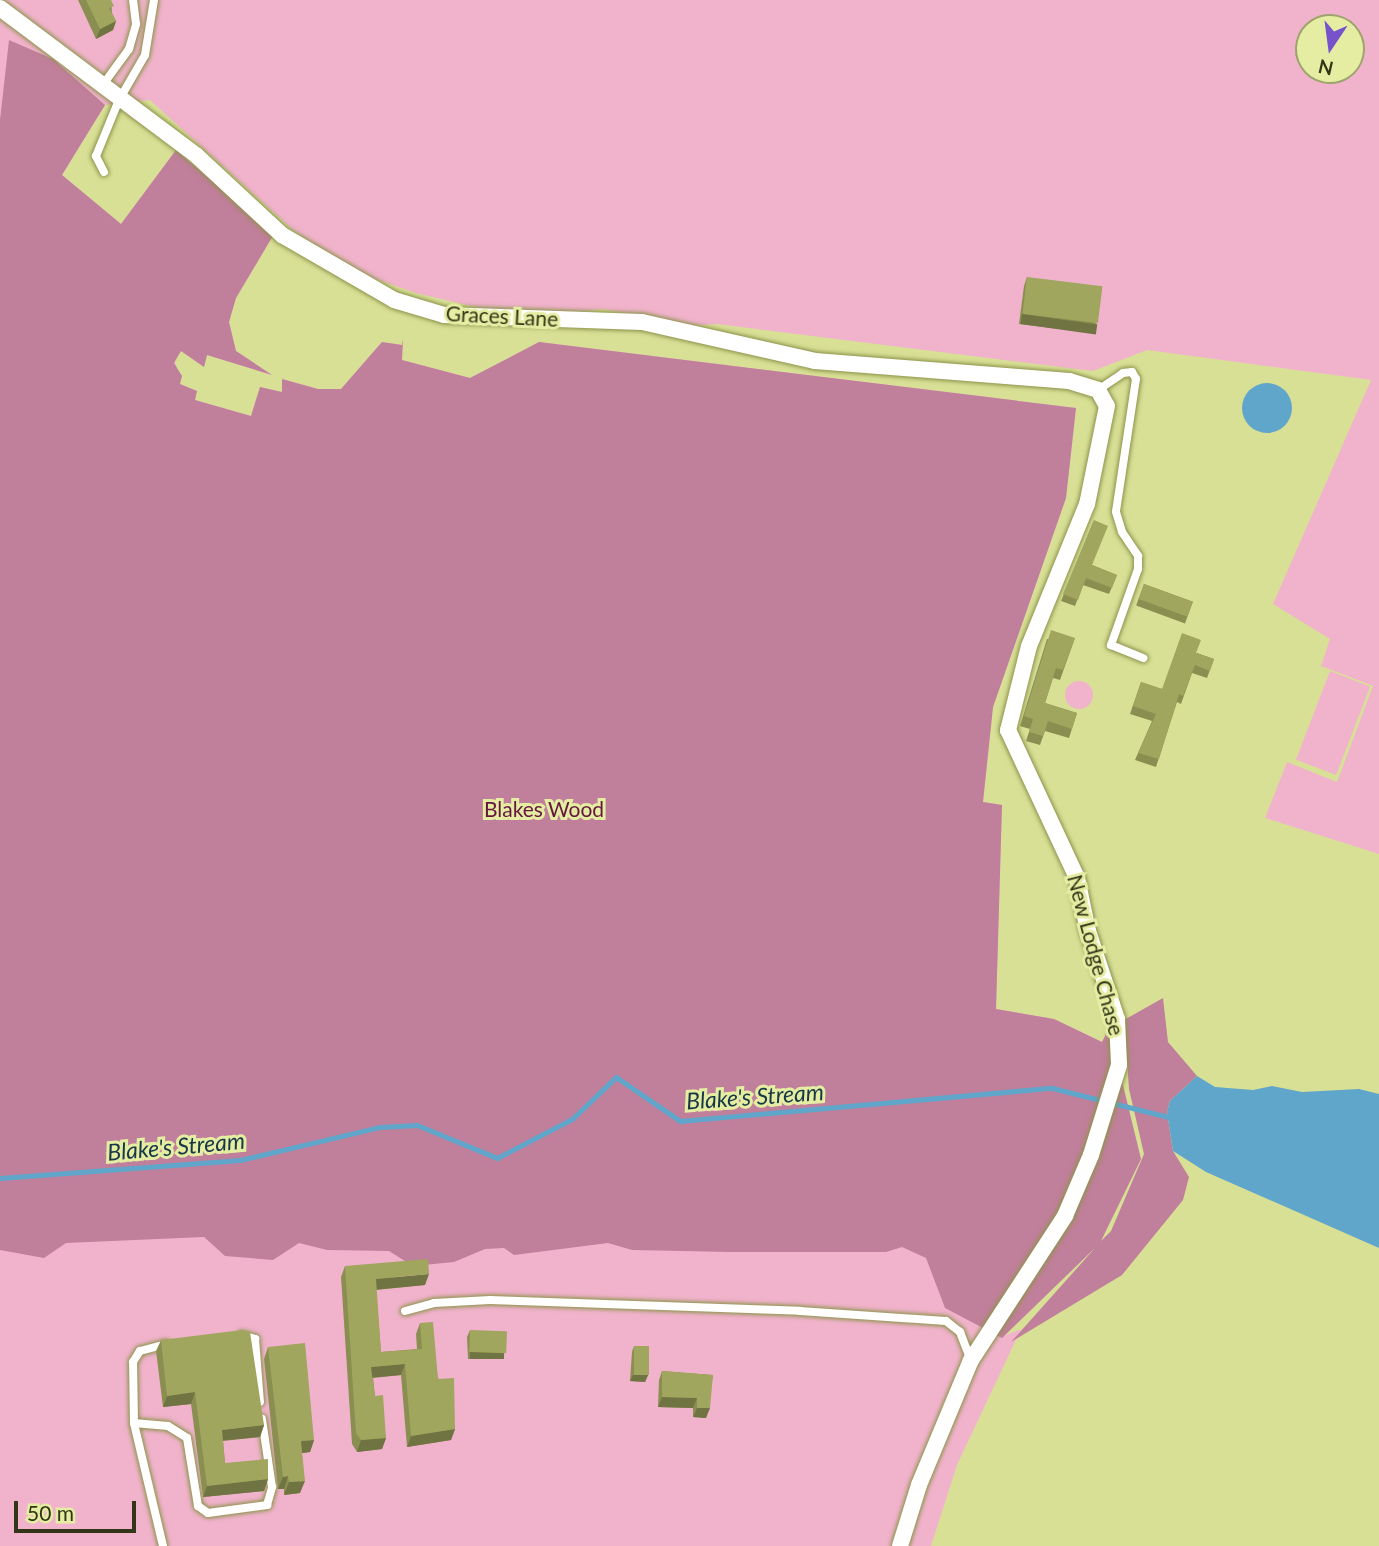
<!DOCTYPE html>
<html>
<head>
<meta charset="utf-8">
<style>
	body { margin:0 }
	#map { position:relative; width:1379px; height:1546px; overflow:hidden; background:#d8e096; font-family:Lato,sans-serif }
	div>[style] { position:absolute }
	.green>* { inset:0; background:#f1b3cc; transform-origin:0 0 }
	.round { border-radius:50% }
	.forest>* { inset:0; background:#c07f9a }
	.water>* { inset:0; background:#60a5ca }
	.stream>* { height:5px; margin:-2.5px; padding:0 2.5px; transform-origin:2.5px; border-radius:2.5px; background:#60a5ca }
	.roads { filter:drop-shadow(0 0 2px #8d934b) drop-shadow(0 0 2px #8d934b) }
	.service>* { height:8px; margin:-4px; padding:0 4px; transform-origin:4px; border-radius:4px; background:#fff }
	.minor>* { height:16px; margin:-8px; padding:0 8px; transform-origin:8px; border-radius:8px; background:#fff }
	.wall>* { inset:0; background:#8a8f51; transform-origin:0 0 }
	.shaded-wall>* { inset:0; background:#707442; transform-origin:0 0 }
	.building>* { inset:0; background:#a0a65e; transform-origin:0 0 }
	span { translate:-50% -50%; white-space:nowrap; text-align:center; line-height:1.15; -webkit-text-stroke:6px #e5eda3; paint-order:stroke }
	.street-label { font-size:21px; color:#323517 }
	.park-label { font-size:21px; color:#64163f }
	.water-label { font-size:23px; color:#173747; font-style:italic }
	.north { position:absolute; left:1295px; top:14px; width:70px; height:70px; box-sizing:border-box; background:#e5eda3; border:2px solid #9da36b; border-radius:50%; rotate:193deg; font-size:19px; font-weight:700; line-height:28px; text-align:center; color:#323517 }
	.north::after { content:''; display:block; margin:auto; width:24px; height:32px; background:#7652cb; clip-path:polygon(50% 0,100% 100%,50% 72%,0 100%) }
	.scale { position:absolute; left:14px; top:1501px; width:122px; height:32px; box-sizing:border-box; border:4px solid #323517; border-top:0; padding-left:9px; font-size:21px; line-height:24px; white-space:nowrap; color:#323517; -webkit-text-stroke:5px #e5eda3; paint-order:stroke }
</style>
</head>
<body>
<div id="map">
	<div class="green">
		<div style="clip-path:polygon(evenodd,0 0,1379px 0,1379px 854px,1265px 818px,1287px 762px,1337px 782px,1373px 686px,1321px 666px,1330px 639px,1273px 604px,1371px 380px,1147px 350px,1093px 371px,717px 324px,689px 326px,603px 309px,554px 315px,488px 310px,416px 293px,355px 272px,294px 231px,150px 100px,105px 105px,62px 175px,121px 224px,176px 150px,274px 234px,236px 298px,229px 322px,236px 351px,272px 375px,207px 355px,204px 367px,181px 351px,174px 356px,180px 384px,197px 391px,195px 400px,251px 416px,260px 387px,282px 392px,282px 379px,318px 389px,341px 389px,382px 342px,402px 345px,403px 339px,402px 360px,470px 378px,539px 342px,1076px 408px,1066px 498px,993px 707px,983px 802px,1002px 805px,996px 1009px,1054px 1019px,1102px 1042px,1109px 1028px,1141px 1159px,1100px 1242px,1004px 1336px,1021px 1329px,957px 1465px,931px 1546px,0 1546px,0 0,1309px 28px,1351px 28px,1351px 70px,1309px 70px,1309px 28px)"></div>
		<div style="left:1330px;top:671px;width:43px;height:95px;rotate:21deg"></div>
		<div class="round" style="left:1065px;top:681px;width:28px;height:28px"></div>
	</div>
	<div class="forest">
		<div style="clip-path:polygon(9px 40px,53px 59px,105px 105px,62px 175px,121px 224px,176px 150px,274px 234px,236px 298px,229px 322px,236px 351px,272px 375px,207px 355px,204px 367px,181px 351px,174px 363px,182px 376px,180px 384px,197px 391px,195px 400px,251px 416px,260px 387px,282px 392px,282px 379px,318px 389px,341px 389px,382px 342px,402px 345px,403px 339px,402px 360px,470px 378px,539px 342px,1076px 408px,1066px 498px,993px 707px,983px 802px,1002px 805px,996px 1009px,1054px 1019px,1102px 1042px,1109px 1028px,1110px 1032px,1141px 1159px,1101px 1241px,1111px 1231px,1144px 1154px,1129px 1089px,1124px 1020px,1163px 998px,1168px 1042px,1197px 1076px,1170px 1101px,1167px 1112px,1173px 1151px,1189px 1177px,1183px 1200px,1122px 1275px,1011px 1342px,1095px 1248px,1002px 1338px,945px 1308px,926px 1258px,902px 1247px,886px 1252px,731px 1252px,632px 1250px,608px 1243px,514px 1255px,504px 1248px,485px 1249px,454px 1262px,413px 1266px,389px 1251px,327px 1250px,299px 1243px,273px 1260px,225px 1256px,204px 1237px,66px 1243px,44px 1258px,0 1250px,0 120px)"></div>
	</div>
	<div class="water">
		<div class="round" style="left:1242px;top:383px;width:50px;height:50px"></div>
		<div style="clip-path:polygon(1197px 1076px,1215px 1087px,1253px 1090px,1272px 1086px,1302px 1092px,1359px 1089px,1379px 1094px,1379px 1248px,1206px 1172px,1173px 1151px,1167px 1112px,1170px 1101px)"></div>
	</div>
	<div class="stream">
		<div style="left:0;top:1178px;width:241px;rotate:-4.3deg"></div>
		<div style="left:240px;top:1160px;width:144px;rotate:-13.3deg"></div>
		<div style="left:380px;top:1127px;width:37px;rotate:-3deg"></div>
		<div style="left:417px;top:1125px;width:87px;rotate:22.4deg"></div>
		<div style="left:497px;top:1158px;width:85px;rotate:-27.5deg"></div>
		<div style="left:572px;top:1119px;width:61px;rotate:-43.7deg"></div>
		<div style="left:616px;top:1077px;width:78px;rotate:34.5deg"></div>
		<div style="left:680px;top:1121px;width:373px;rotate:-5.1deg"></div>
		<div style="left:1052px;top:1088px;width:124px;rotate:14deg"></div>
	</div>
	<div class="roads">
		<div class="service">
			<div style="left:102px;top:86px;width:46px;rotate:-53.9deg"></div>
			<div style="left:129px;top:49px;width:26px;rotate:-74deg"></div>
			<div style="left:136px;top:24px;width:24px;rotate:-97deg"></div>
			<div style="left:104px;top:172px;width:18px;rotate:-117deg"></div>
			<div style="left:96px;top:156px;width:61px;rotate:-67.7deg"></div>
			<div style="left:119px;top:100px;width:52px;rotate:-60deg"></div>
			<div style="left:145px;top:55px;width:56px;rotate:-80.7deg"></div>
			<div style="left:1098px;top:390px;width:30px;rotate:-34deg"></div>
			<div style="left:1123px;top:373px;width:9px;rotate:-6deg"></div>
			<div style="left:1132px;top:372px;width:8px;rotate:60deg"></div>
			<div style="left:1136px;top:379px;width:134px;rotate:98.6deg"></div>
			<div style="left:1116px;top:512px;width:21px;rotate:73deg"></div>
			<div style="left:1122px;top:532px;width:29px;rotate:56deg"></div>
			<div style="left:1138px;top:556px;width:13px;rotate:90deg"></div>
			<div style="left:1138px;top:569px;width:81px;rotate:109.6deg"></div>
			<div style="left:1111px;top:645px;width:35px;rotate:22deg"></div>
			<div style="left:405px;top:1311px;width:30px;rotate:-15deg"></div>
			<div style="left:434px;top:1303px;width:56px;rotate:-3.1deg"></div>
			<div style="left:490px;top:1300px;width:310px;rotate:2deg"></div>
			<div style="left:800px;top:1311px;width:146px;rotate:3.9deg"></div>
			<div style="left:946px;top:1321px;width:18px;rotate:38deg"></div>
			<div style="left:960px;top:1332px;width:30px;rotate:69deg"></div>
			<div style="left:242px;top:1335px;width:14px;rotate:17deg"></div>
			<div style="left:255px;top:1339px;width:63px;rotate:85.5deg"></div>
			<div style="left:134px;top:1423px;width:34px;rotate:5deg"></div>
			<div style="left:168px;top:1426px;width:22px;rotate:32deg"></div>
			<div style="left:187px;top:1438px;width:69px;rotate:80.8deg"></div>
			<div style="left:198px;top:1506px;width:12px;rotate:35deg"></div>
			<div style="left:208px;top:1513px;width:60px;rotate:-7.7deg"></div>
			<div style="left:267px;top:1505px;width:19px;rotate:-74deg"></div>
			<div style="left:272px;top:1487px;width:69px;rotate:-98.4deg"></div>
			<div style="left:163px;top:1546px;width:126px;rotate:-103.3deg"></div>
			<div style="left:134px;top:1423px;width:61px;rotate:-90.9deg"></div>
			<div style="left:133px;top:1362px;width:13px;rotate:-58deg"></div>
			<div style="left:140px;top:1351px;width:27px;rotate:-15deg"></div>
		</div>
		<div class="minor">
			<div style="left:0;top:8px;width:246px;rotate:36.9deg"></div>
			<div style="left:197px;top:156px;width:116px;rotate:42.9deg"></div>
			<div style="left:282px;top:235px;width:129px;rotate:30.1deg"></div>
			<div style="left:394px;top:300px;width:52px;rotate:16.7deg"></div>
			<div style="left:444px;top:315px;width:198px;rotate:2deg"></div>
			<div style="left:642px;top:322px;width:177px;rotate:12.7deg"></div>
			<div style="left:815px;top:361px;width:255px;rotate:4.5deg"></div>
			<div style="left:1069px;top:381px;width:30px;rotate:17deg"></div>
			<div style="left:1098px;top:390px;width:18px;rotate:61deg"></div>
			<div style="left:1107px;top:406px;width:100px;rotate:101.5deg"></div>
			<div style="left:1087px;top:504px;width:153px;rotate:112.2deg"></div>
			<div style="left:1029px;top:646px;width:87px;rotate:104deg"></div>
			<div style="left:1008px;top:730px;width:163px;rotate:65deg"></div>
			<div style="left:1077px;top:878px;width:54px;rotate:78.3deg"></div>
			<div style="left:1088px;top:931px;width:93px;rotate:71.8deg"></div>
			<div style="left:1117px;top:1019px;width:46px;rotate:87.5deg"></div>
			<div style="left:1119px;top:1065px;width:94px;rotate:107.3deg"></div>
			<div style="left:1091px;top:1155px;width:66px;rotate:113.1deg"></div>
			<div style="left:1065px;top:1216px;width:172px;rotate:123.1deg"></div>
			<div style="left:971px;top:1360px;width:135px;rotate:112.6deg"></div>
			<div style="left:919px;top:1485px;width:64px;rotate:107.3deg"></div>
		</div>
	</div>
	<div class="wall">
		<div style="clip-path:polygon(78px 0,111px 0,112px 13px,116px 21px,113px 30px,96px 39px)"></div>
		<div style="clip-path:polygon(1027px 277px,1097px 324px,1093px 333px,1019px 324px,1024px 286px)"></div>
		<div style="clip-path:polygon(1094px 520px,1092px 565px,1117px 575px,1109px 594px,1083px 585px,1075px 606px,1061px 601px)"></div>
		<div style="left:1144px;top:584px;width:52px;height:23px;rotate:20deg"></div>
		<div style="clip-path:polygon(1075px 638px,1060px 680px,1053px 678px,1045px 703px,1077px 713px,1069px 738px,1045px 731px,1040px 745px,1026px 741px,1030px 729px,1020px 726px,1047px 639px)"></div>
		<div style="clip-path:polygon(1197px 653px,1214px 659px,1207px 678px,1192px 673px,1181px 704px,1177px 702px,1156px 767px,1135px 760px,1152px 721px,1130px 714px,1141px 682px,1162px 689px)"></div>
		<div style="clip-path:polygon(345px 1266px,425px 1285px,376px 1290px,381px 1352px,417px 1349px,416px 1334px,420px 1323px,455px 1429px,451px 1440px,407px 1447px,401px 1375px,373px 1378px,375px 1396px,386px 1438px,382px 1449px,357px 1452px,352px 1444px,341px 1277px)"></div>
		<div style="clip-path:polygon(470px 1330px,504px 1352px,502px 1359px,468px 1359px,467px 1337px)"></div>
		<div style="clip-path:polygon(161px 1340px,264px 1425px,260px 1437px,223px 1441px,225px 1463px,268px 1479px,264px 1491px,203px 1497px,191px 1404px,163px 1407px,156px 1351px)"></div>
		<div style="clip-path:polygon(634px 1346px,648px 1375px,645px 1382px,630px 1381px,632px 1352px)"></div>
		<div style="clip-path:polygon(268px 1347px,314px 1440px,310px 1452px,302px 1453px,300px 1493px,284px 1495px,284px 1489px,278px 1489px,264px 1359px)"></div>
		<div style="clip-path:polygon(662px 1371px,713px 1375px,706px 1418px,693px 1417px,693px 1408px,658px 1407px,659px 1380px)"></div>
	</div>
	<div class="shaded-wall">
		<div style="clip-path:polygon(116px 21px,113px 30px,96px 39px,100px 29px)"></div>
		<div style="left:1022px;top:314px;width:76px;height:10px;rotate:8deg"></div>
		<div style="clip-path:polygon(429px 1274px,425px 1285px,372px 1290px,376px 1279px)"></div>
		<div style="left:470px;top:1352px;width:34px;height:7px"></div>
		<div style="clip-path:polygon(405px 1364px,401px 1375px,367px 1378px,371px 1367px)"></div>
		<div style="clip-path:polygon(633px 1375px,648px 1375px,645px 1382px,630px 1381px)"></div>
		<div style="clip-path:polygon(195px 1392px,191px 1404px,163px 1407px,167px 1396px)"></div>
		<div style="clip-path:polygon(662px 1397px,697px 1398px,693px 1408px,658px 1407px)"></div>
		<div style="clip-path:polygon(697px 1408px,710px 1408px,706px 1418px,693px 1417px)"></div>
		<div style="clip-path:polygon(264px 1425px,260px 1437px,217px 1441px,222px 1430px)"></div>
		<div style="clip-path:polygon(455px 1429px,451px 1440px,407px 1447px,411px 1436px)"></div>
		<div style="clip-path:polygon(386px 1438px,382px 1449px,357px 1452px,361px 1440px)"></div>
		<div style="clip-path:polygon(314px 1440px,310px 1452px,296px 1454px,301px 1441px)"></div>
		<div style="clip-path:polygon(288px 1476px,284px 1489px,278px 1489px,283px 1477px)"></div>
		<div style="clip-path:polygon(268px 1479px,264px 1491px,203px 1497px,207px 1486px)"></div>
		<div style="clip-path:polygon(305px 1481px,300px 1493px,284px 1495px,289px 1482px)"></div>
	</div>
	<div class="building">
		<div style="clip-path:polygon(86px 0,111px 0,114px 6px,109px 8px,116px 21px,100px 29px)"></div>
		<div style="left:1027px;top:277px;width:76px;height:37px;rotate:7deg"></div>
		<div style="clip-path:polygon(1094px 520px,1108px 526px,1092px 565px,1117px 575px,1112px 588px,1086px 578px,1078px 600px,1063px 594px)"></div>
		<div style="left:1144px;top:584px;width:52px;height:16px;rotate:20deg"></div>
		<div style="clip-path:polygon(1051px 630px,1075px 638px,1063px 670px,1056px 668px,1045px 703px,1077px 713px,1072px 729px,1048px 721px,1043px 736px,1029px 732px,1033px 719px,1024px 716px)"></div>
		<div style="clip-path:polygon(1182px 633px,1201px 640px,1196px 653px,1214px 659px,1210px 671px,1195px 665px,1183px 696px,1179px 694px,1159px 759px,1138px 753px,1156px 714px,1133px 706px,1141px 682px,1162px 689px)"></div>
		<div style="clip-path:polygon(428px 1259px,429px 1274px,376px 1279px,381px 1352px,422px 1349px,420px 1323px,433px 1322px,438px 1379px,454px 1378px,455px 1429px,411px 1436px,405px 1364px,371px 1367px,375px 1396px,383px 1395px,386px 1438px,361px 1440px,356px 1433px,345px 1266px)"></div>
		<div style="clip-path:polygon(242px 1330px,250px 1332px,264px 1425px,222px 1430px,225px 1463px,268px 1459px,268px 1479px,207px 1486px,195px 1392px,167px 1396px,161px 1340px)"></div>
		<div style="left:470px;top:1330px;width:37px;height:22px;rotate:2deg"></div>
		<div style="clip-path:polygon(305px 1343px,314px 1440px,301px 1441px,305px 1481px,289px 1482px,288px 1476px,283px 1477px,268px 1347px)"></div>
		<div style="left:634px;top:1346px;width:15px;height:29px"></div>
		<div style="clip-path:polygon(662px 1371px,713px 1375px,710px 1408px,697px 1408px,697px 1398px,662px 1397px)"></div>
	</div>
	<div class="street-label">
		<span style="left:502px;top:316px;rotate:3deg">Graces Lane</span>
		<span style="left:1096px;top:955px;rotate:75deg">New Lodge Chase</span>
	</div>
	<div class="park-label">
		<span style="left:544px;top:809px">Blakes Wood</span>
	</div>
	<div class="water-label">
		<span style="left:755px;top:1096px;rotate:-4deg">Blake's Stream</span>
		<span style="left:176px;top:1146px;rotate:-5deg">Blake's Stream</span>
	</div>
	<div class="north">N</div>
	<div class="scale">50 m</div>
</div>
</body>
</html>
